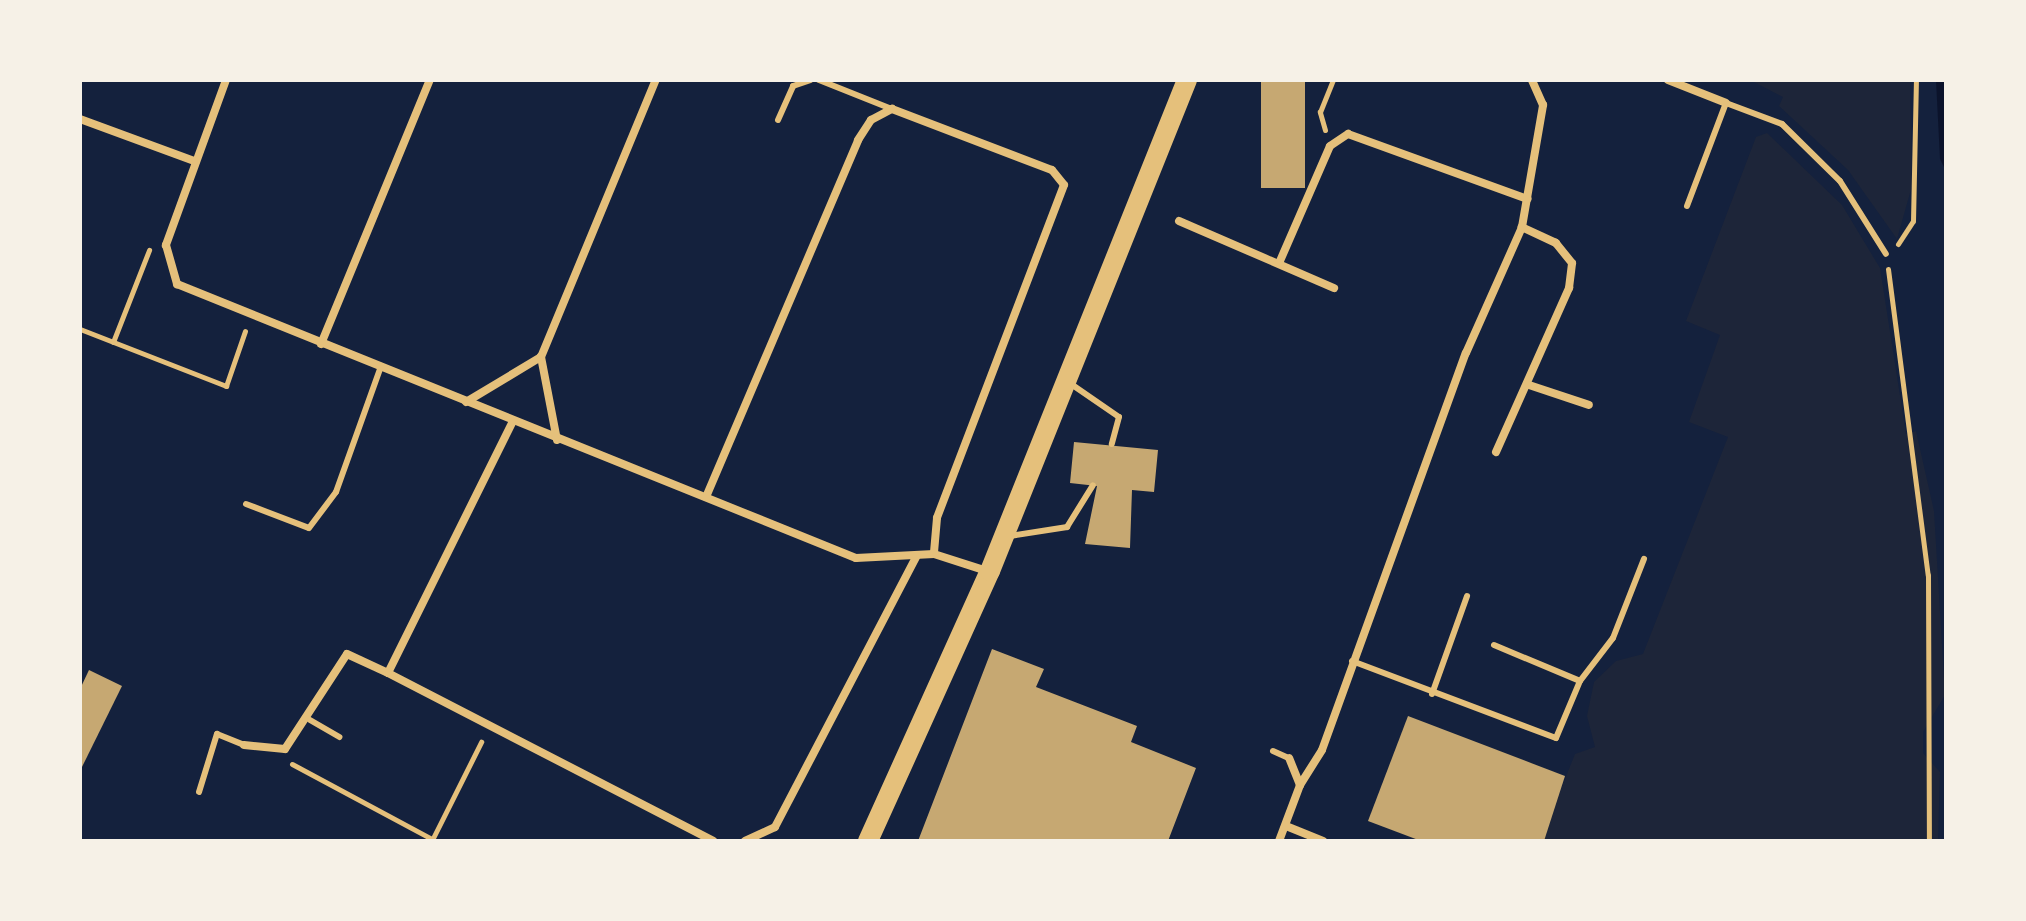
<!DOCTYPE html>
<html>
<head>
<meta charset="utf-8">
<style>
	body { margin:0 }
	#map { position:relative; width:2026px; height:921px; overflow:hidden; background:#14213d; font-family:"Titillium Web",sans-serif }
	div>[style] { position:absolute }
	.green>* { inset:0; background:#1d2539 }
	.water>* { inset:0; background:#0b132b }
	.building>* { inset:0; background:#c6a872; transform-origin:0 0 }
	.path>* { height:5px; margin:-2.5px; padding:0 2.5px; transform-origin:2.5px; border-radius:2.5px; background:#e5c07b }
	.service>* { height:6px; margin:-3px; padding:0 3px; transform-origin:3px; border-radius:3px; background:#e5c07b }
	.minor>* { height:8px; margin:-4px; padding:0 4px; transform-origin:4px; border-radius:4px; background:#e5c07b }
	.primary>* { height:20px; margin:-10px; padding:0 10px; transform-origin:10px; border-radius:10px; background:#e5c07b }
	span { translate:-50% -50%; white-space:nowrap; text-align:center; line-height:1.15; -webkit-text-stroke:8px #f6f1e7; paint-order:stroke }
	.frame { position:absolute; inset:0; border:82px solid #f6f1e7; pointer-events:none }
</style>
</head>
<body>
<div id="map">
	<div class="green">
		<div style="clip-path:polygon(1750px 80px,1910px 80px,1912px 186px,1897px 239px,1848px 170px,1779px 106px,1783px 97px)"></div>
		<div style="clip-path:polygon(1767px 133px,1842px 205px,1880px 268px,1906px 434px,1916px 431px,1934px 511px,1945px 695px,1923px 732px,1923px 753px,1940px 772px,1938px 841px,1540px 841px,1575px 754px,1595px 747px,1587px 716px,1594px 682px,1616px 661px,1643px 654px,1728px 437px,1689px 422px,1720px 335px,1686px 321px,1756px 137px)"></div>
	</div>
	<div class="water">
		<div style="clip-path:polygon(1936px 80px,1946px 80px,1946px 171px,1940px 159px)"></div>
	</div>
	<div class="building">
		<div style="left:1261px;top:80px;width:44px;height:108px"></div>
		<div style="clip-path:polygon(1074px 442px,1158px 450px,1154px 492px,1132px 490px,1130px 548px,1085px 544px,1097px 486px,1070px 483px)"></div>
		<div style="clip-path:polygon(992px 649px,1044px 669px,1036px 687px,1137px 726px,1131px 742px,1196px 768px,1168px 841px,918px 841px)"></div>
		<div style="clip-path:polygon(89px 670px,122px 686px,80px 771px,80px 689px)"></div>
		<div style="clip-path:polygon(1408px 716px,1565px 776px,1544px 841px,1421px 841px,1368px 821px)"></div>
	</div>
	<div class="path">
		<div style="left:1325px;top:130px;width:19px;rotate:-106deg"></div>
		<div style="left:1320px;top:112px;width:35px;rotate:-68deg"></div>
		<div style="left:1898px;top:244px;width:27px;rotate:-57deg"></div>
		<div style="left:1913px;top:221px;width:141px;rotate:-88.8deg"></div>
		<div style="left:1888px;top:269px;width:309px;rotate:82.6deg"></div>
		<div style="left:1928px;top:575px;width:266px;rotate:89.8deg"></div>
		<div style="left:80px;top:329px;width:157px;rotate:21.3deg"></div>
		<div style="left:226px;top:386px;width:58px;rotate:-70.9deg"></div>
		<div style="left:113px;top:342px;width:99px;rotate:-68.6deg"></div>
		<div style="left:292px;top:764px;width:159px;rotate:28.2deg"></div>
		<div style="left:432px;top:840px;width:110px;rotate:-63.4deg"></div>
	</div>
	<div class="service">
		<div style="left:819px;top:80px;width:79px;rotate:21.7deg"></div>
		<div style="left:778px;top:120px;width:37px;rotate:-66deg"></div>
		<div style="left:793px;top:86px;width:18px;rotate:-19deg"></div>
		<div style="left:1687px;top:206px;width:110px;rotate:-69.3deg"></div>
		<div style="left:1726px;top:103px;width:60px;rotate:20.6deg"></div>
		<div style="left:1782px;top:124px;width:81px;rotate:44.5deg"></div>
		<div style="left:1840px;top:181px;width:86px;rotate:57.8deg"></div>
		<div style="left:1071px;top:384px;width:58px;rotate:34.5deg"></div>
		<div style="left:1119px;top:417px;width:28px;rotate:105deg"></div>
		<div style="left:246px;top:504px;width:67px;rotate:20.9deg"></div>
		<div style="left:309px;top:528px;width:45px;rotate:-53.1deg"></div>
		<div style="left:336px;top:492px;width:134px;rotate:-70.3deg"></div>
		<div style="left:1010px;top:536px;width:58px;rotate:-9deg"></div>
		<div style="left:1067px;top:527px;width:49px;rotate:-58.2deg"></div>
		<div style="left:1494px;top:645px;width:93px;rotate:22.7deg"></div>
		<div style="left:1352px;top:661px;width:218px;rotate:20.7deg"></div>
		<div style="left:1556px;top:738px;width:62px;rotate:-67.2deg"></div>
		<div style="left:1580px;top:681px;width:54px;rotate:-52.5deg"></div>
		<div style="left:1613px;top:638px;width:85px;rotate:-68.6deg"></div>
		<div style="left:1432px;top:694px;width:104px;rotate:-70.3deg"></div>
		<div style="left:310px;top:720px;width:34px;rotate:30deg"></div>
		<div style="left:1273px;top:751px;width:17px;rotate:24deg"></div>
		<div style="left:199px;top:792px;width:61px;rotate:-72.8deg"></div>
		<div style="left:217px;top:734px;width:29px;rotate:22deg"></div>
	</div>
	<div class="minor">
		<div style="left:226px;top:80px;width:176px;rotate:110deg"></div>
		<div style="left:166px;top:245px;width:41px;rotate:74.2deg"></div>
		<div style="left:177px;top:284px;width:732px;rotate:21.98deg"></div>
		<div style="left:856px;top:558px;width:78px;rotate:-2.9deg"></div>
		<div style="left:934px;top:554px;width:56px;rotate:17.8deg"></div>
		<div style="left:1668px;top:80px;width:62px;rotate:21.6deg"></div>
		<div style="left:80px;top:119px;width:121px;rotate:20.2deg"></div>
		<div style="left:1179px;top:221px;width:169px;rotate:23.4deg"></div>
		<div style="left:1280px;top:261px;width:125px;rotate:-66.5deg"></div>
		<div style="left:1330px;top:146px;width:22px;rotate:-34deg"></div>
		<div style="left:1348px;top:134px;width:191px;rotate:19.9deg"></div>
		<div style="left:321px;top:344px;width:286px;rotate:-67.6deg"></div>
		<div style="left:1529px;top:385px;width:63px;rotate:18.4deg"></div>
		<div style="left:466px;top:402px;width:87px;rotate:-31deg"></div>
		<div style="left:512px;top:423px;width:279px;rotate:116.4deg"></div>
		<div style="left:388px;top:673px;width:366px;rotate:27.3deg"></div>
		<div style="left:557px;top:440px;width:85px;rotate:-100.9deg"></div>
		<div style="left:541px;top:357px;width:300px;rotate:-67.5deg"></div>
		<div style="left:1496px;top:452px;width:180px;rotate:-66deg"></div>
		<div style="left:1569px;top:288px;width:25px;rotate:-83deg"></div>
		<div style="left:1572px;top:263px;width:26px;rotate:-129deg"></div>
		<div style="left:1556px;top:243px;width:38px;rotate:-155deg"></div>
		<div style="left:706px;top:497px;width:388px;rotate:-66.9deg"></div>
		<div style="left:858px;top:140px;width:24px;rotate:-57deg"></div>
		<div style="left:871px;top:120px;width:24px;rotate:-28deg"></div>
		<div style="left:892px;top:109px;width:171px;rotate:20.9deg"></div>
		<div style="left:1052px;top:170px;width:19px;rotate:51deg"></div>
		<div style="left:1064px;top:185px;width:356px;rotate:110.9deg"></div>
		<div style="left:937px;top:518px;width:36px;rotate:95deg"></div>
		<div style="left:244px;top:745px;width:41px;rotate:5.6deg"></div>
		<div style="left:285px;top:749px;width:113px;rotate:-56.9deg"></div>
		<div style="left:347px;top:654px;width:45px;rotate:24.9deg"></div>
		<div style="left:1300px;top:785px;width:41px;rotate:-57.8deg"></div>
		<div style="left:1322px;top:750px;width:422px;rotate:-70.1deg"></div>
		<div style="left:1466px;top:353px;width:138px;rotate:-66deg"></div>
		<div style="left:1522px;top:227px;width:124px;rotate:-80.2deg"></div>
		<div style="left:1543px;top:105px;width:27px;rotate:-114deg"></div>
		<div style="left:1286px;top:826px;width:40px;rotate:22deg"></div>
		<div style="left:745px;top:841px;width:33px;rotate:-25deg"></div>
		<div style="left:775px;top:827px;width:305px;rotate:-62.4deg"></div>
		<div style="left:1279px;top:841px;width:60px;rotate:-69.4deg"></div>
		<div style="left:1300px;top:785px;width:29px;rotate:-112deg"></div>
	</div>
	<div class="primary">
		<div style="left:868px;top:841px;width:296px;rotate:-65.7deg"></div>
		<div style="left:990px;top:571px;width:529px;rotate:-68.14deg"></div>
	</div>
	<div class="frame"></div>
</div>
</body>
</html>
